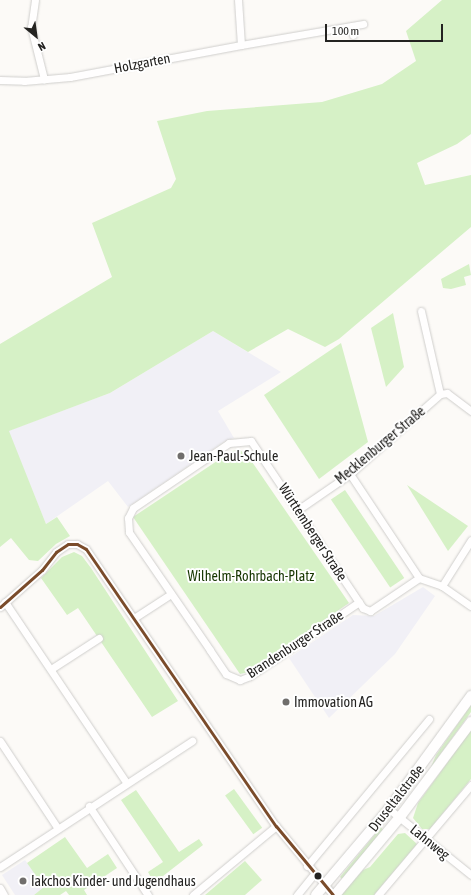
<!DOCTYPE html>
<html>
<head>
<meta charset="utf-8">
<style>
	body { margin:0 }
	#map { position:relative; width:471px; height:895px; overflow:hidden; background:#fcfaf7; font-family:"Asap Condensed",sans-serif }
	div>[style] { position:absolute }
	.education>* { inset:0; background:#f1f0f6 }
	.green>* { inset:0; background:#d6f1c6; transform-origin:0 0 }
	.roads { filter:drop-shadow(0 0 1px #cfcecc) drop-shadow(0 0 1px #cfcecc) }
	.minor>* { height:7px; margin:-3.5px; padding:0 3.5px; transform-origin:3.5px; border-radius:3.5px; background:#fffefe }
	.secondary>* { height:10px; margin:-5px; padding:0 5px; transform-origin:5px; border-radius:5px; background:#fffefe }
	.bus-1>* { height:3px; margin:-1.5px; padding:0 1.5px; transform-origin:1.5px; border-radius:1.5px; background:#7a4b2a }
	.dots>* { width:11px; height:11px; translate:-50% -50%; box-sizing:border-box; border:2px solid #fff; border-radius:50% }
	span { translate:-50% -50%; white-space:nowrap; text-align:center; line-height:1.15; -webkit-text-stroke:4px #fff; paint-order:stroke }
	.street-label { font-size:14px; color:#242321 }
	.poi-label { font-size:14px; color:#242321 }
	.left { translate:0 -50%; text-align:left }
	.park-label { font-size:14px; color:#163600 }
	.north { position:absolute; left:16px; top:16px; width:40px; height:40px; -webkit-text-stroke:3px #fff; paint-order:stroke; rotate:151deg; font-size:11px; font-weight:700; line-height:16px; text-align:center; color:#242321 }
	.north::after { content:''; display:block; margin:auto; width:14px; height:18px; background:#242321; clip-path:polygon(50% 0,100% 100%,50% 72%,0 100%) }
	.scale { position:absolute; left:325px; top:24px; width:118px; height:18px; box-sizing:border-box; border:2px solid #242321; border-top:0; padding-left:5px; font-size:12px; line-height:14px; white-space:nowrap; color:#242321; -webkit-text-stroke:3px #fff; paint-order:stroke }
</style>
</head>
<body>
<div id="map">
	<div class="education">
		<div style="clip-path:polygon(213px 331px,281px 372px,218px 411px,234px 438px,225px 441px,128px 507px,108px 481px,46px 524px,8px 431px,110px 393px)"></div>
		<div style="clip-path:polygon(423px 587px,435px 596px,395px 654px,329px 718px,289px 658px,353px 615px,374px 616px)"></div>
		<div style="clip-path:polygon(25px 860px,45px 887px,34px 895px,15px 895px,2px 875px)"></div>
	</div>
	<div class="green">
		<div style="clip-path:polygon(442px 0,471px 0,471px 134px,457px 144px,417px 163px,425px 185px,471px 175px,471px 227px,339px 339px,325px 347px,288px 329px,248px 352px,213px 331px,110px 393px,9px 431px,46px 524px,57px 517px,70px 536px,56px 544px,38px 561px,29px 560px,11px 538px,0 547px,0 344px,112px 277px,92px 223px,171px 188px,176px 179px,157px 121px,207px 111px,322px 102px,382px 84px,416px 61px,406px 31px)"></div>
		<div style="clip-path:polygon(469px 264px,471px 275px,464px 277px,466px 285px,451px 289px,443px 288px,441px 279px)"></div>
		<div style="clip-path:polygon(393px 313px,404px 367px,386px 387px,371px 328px)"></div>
		<div style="clip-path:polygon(341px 343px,368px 442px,319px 479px,264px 395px)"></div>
		<div style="clip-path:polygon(240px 450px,250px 459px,349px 603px,249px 672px,240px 674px,133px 517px,232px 451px)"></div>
		<div style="clip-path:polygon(407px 485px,468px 526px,448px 551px)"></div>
		<div style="left:345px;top:490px;width:106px;height:17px;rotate:56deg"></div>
		<div style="clip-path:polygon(74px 552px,82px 556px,91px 568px,178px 701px,152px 717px,78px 608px,67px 615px,41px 578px,62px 557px)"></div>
		<div style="clip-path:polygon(471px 705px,471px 712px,431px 767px,436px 755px)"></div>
		<div style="clip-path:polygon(471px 730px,471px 779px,430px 829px,422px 829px,413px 818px,418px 803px)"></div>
		<div style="left:234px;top:789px;width:48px;height:11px;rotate:54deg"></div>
		<div style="clip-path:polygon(136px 790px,179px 852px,199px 839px,203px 845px,154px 883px,148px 872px,163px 862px,121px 800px)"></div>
		<div style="clip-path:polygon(381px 827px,383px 830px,342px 879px,340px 877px)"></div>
		<div style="clip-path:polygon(405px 833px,417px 844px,374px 895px,341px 895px,363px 870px,370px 867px,398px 834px)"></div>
		<div style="clip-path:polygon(65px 837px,87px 868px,108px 854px,117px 868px,84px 890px,87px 895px,69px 895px,66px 891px,60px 895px,34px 895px,44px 887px,27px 863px)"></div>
		<div style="clip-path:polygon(245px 861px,262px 880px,245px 895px,205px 895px)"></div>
	</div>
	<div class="roads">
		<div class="minor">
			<div style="left:35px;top:0;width:27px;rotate:98deg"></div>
			<div style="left:31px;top:27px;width:54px;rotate:76deg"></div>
			<div style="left:352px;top:26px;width:9px;rotate:84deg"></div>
			<div style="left:241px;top:45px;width:124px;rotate:-9.8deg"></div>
			<div style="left:0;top:80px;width:24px;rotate:2deg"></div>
			<div style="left:24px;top:81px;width:46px;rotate:-5deg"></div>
			<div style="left:70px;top:77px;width:174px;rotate:-10.6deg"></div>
			<div style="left:241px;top:45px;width:45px;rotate:-93.8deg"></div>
			<div style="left:421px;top:311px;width:85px;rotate:77.1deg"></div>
			<div style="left:350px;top:474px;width:125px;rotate:56.4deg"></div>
			<div style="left:299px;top:509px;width:62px;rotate:-34.5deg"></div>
			<div style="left:350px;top:474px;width:120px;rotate:-41.6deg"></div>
			<div style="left:440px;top:394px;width:7px;rotate:-8deg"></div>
			<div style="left:447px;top:393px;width:30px;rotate:37deg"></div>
			<div style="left:442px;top:586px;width:54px;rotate:-57.8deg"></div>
			<div style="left:5px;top:602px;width:217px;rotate:56.1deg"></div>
			<div style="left:359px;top:602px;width:132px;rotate:145.8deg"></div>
			<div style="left:250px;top:676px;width:11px;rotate:158deg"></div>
			<div style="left:240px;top:680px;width:15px;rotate:-157deg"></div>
			<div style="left:226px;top:674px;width:29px;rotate:-124deg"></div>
			<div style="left:210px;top:650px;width:143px;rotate:-124.5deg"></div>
			<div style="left:129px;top:532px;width:14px;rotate:-94deg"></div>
			<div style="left:128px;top:518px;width:11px;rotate:-63deg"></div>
			<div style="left:133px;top:508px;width:116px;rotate:-34.1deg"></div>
			<div style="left:229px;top:443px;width:22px;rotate:-5deg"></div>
			<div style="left:251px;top:441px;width:201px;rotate:56.2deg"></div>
			<div style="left:363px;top:608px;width:8px;rotate:23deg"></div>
			<div style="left:370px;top:611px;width:59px;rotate:-34deg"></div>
			<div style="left:419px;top:578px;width:24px;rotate:19deg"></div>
			<div style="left:442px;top:586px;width:35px;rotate:35deg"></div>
			<div style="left:0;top:607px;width:56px;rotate:-41.4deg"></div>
			<div style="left:42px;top:570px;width:23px;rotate:-52deg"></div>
			<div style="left:56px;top:552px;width:14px;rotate:-34deg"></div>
			<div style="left:68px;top:544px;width:9px"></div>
			<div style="left:77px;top:544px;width:10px;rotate:29deg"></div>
			<div style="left:86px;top:549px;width:336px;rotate:55.6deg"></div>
			<div style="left:276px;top:826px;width:89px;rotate:50.4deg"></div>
			<div style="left:134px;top:618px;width:44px;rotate:-33deg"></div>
			<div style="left:51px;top:669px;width:57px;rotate:-32.9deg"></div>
			<div style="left:0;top:741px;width:103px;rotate:56.5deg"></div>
			<div style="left:89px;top:806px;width:107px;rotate:56.5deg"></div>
			<div style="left:389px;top:809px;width:105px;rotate:38.8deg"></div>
			<div style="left:307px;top:866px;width:191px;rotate:-50.3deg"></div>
			<div style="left:0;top:867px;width:230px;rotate:-33.3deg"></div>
			<div style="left:0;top:888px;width:8px;rotate:60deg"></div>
			<div style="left:193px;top:895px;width:108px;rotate:-39.7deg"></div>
			<div style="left:297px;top:895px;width:27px;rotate:-51deg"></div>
			<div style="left:378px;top:895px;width:144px;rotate:-49.8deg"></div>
		</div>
		<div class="secondary">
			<div style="left:316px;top:895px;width:113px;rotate:-49.7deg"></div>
			<div style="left:389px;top:809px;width:140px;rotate:-54deg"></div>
			<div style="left:335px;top:895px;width:102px;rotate:-50.2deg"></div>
			<div style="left:400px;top:817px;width:119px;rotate:-53.2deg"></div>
		</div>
	</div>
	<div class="bus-1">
		<div style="left:0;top:607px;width:56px;rotate:-41.4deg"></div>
		<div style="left:42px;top:570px;width:23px;rotate:-52deg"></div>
		<div style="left:56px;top:552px;width:14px;rotate:-34deg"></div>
		<div style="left:68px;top:544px;width:9px"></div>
		<div style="left:77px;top:544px;width:10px;rotate:29deg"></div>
		<div style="left:86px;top:549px;width:336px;rotate:55.6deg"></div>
		<div style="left:276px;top:826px;width:89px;rotate:50.4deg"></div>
	</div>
	<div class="dots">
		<div style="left:181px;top:456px;background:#706e6c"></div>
		<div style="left:286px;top:702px;background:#706e6c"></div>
		<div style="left:318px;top:876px;background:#242321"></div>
		<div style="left:23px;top:881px;background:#706e6c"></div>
	</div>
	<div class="street-label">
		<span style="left:142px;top:63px;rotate:-11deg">Holzgarten</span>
		<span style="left:380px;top:445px;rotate:-40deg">Mecklenburger Straße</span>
		<span style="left:313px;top:532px;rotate:57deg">Württemberger Straße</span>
		<span style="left:295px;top:644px;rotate:-33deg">Brandenburger Straße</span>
		<span style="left:396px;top:798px;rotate:-52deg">Druseltalstraße</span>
		<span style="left:430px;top:842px;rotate:39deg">Lahnweg</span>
	</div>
	<div class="poi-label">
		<span class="left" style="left:189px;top:456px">Jean-Paul-Schule</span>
		<span class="left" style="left:294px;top:702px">Immovation AG</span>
		<span class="left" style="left:31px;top:881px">Iakchos Kinder- und Jugendhaus</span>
	</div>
	<div class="park-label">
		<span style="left:251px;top:576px">Wilhelm-Rohrbach-Platz</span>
	</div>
	<div class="north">N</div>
	<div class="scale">100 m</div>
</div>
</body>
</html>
